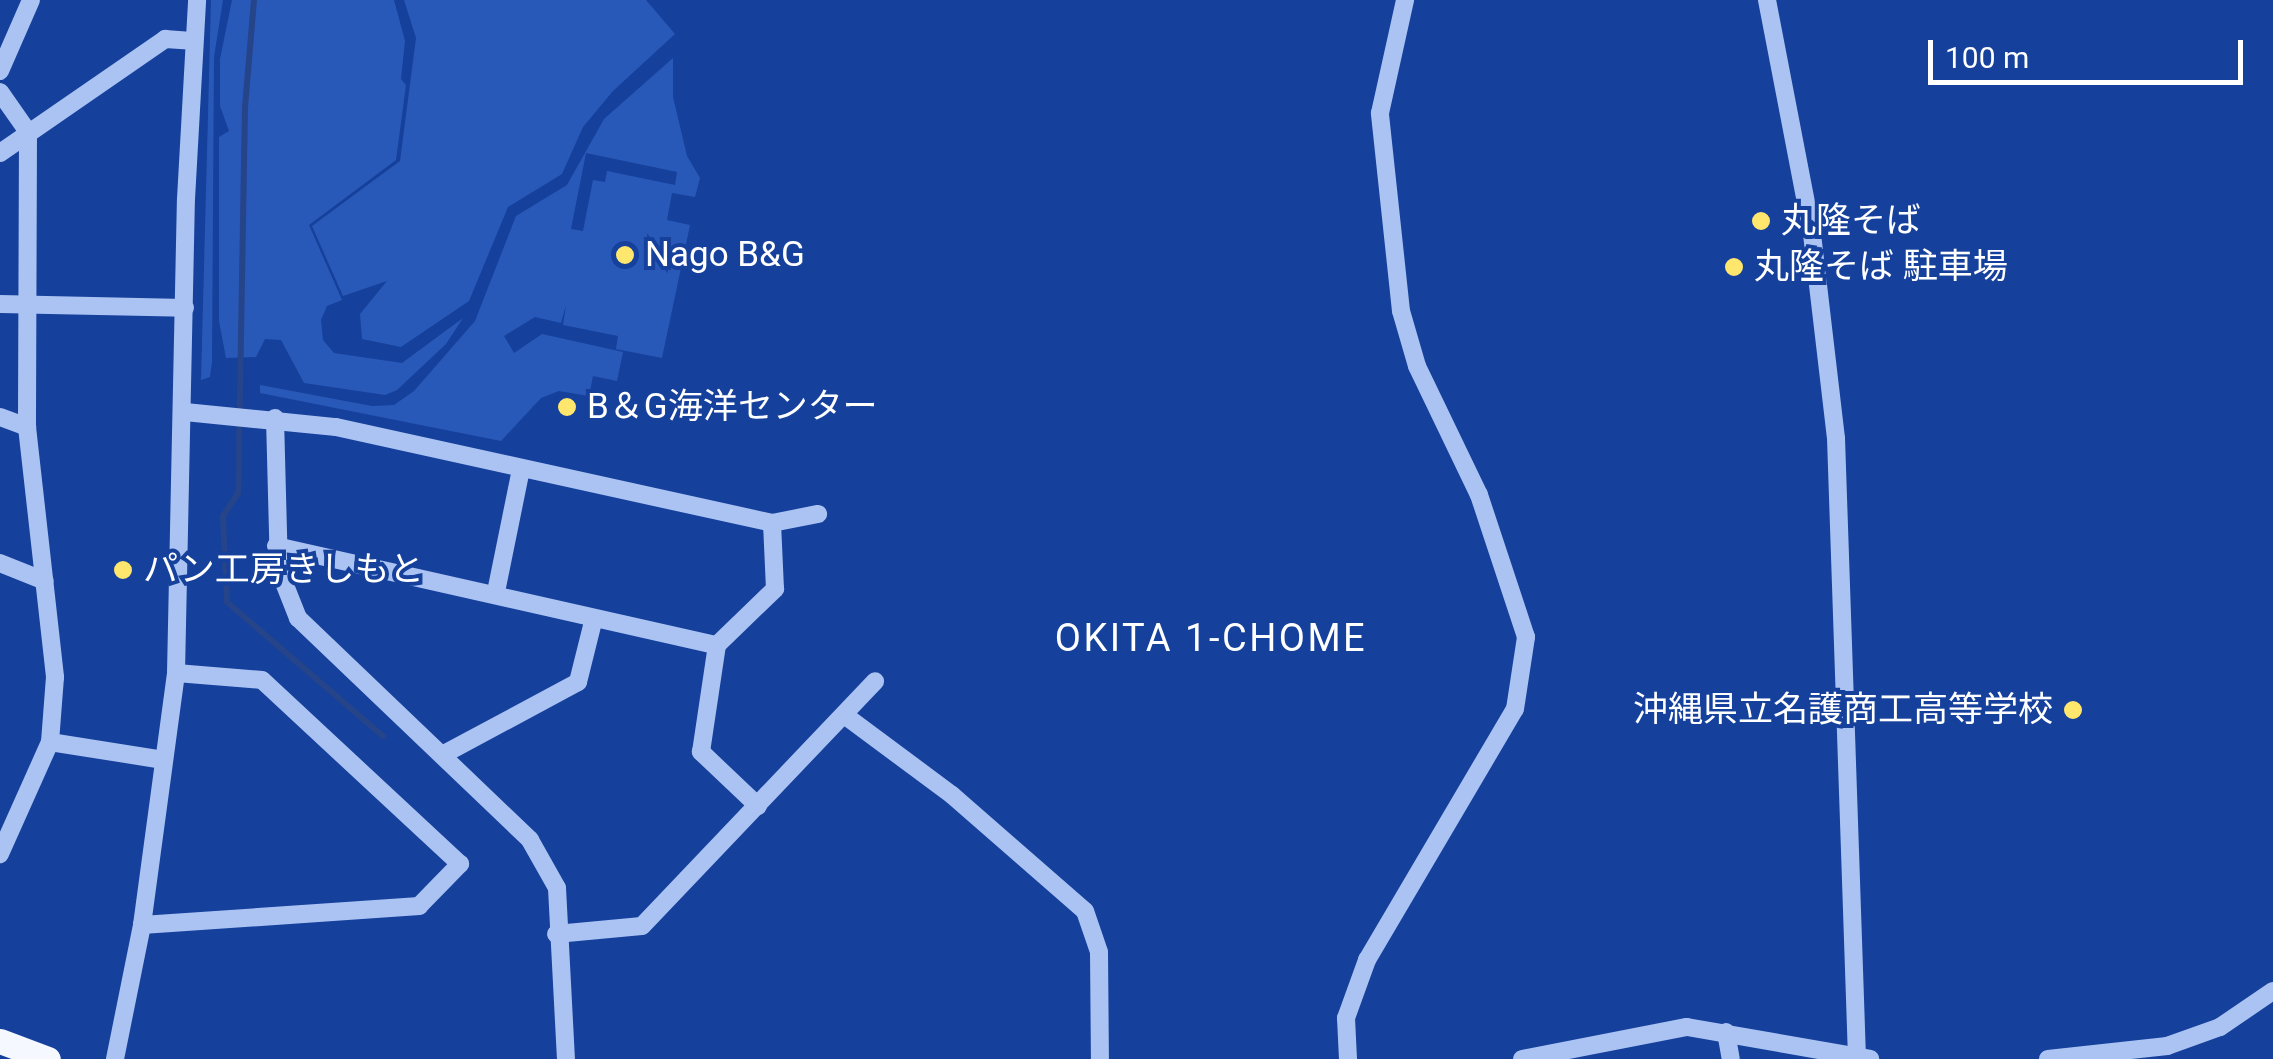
<!DOCTYPE html>
<html>
<head>
<meta charset="utf-8">
<style>
	body { margin:0 }
	#map { position:relative; width:2273px; height:1059px; overflow:hidden; background:#15409b; font-family:Roboto,"Noto Sans JP",sans-serif }
	div>[style] { position:absolute }
	.green>* { inset:0; background:#2959b8 }
	.stream>* { height:6px; margin:-3px; padding:0 3px; transform-origin:3px; border-radius:3px; background:#264489 }
	.minor>* { height:18px; margin:-9px; padding:0 9px; transform-origin:9px; border-radius:9px; background:#abc3f3 }
	.major>* { height:25px; margin:-12.5px; padding:0 12.5px; transform-origin:12.5px; border-radius:12.5px; background:#f6f8ff }
	.dots>* { width:28px; height:28px; translate:-50% -50%; box-sizing:border-box; border:5px solid #15409b; border-radius:50% }
	span { translate:-50% -50%; white-space:nowrap; text-align:center; line-height:1.15; -webkit-text-stroke:8px #15409b; paint-order:stroke }
	.poi-label { font-size:35px; color:#fff }
	.left { translate:0 -50%; text-align:left }
	.right { translate:-100% -50%; text-align:right }
	.neighbourhood-label { font-size:38px; color:#fff; letter-spacing:2.5px }
	.scale { position:absolute; left:1928px; top:40px; width:315px; height:45px; box-sizing:border-box; border:5px solid #fff; border-top:0; padding-left:12px; font-size:30px; line-height:35px; white-space:nowrap; color:#fff; -webkit-text-stroke:8px #15409b; paint-order:stroke }
</style>
</head>
<body>
<div id="map">
	<div class="green">
		<div style="clip-path:polygon(211px 0,223px 0,214px 57px,212px 362px,210px 377px,201px 380px)"></div>
		<div style="clip-path:polygon(232px 0,394px 0,405px 41px,401px 79px,406px 85px,396px 160px,309px 225px,342px 300px,327px 306px,321px 320px,323px 340px,334px 353px,402px 363px,463px 318px,446px 344px,397px 390px,385px 395px,304px 383px,281px 340px,265px 339px,256px 357px,226px 358px,219px 321px,219px 137px,229px 131px,220px 106px,220px 59px)"></div>
		<div style="clip-path:polygon(404px 0,646px 0,675px 34px,613px 91px,583px 127px,562px 174px,508px 207px,469px 301px,401px 347px,362px 339px,360px 314px,387px 281px,343px 296px,312px 226px,400px 161px,416px 38px)"></div>
		<div style="clip-path:polygon(evenodd,673px 58px,673px 97px,687px 156px,700px 178px,695px 197px,672px 193px,667px 220px,690px 225px,662px 358px,616px 349px,618px 336px,563px 325px,566px 305px,561px 323px,535px 317px,504px 336px,514px 353px,542px 334px,623px 352px,617px 381px,593px 376px,589px 396px,559px 391px,541px 398px,501px 441px,260px 393px,260px 385px,372px 406px,394px 405px,414px 391px,475px 321px,516px 216px,567px 185px,604px 119px,673px 58px,586px 153px,677px 172px,675px 185px,607px 171px,605px 182px,593px 180px,583px 231px,571px 229px,586px 153px)"></div>
	</div>
	<div class="stream">
		<div style="left:254px;top:0;width:107px;rotate:94.8deg"></div>
		<div style="left:245px;top:107px;width:386px;rotate:91deg"></div>
		<div style="left:238px;top:493px;width:27px;rotate:123deg"></div>
		<div style="left:223px;top:516px;width:86px;rotate:87.3deg"></div>
		<div style="left:227px;top:602px;width:206px;rotate:40.7deg"></div>
	</div>
	<div class="minor">
		<div style="left:1767px;top:0;width:238px;rotate:79.1deg"></div>
		<div style="left:1812px;top:234px;width:205px;rotate:83.3deg"></div>
		<div style="left:1836px;top:438px;width:621px;rotate:88.06deg"></div>
		<div style="left:0;top:71px;width:77px;rotate:-66.4deg"></div>
		<div style="left:0;top:92px;width:49px;rotate:55deg"></div>
		<div style="left:28px;top:132px;width:295px;rotate:90.2deg"></div>
		<div style="left:27px;top:427px;width:252px;rotate:83.6deg"></div>
		<div style="left:55px;top:677px;width:65px;rotate:94.4deg"></div>
		<div style="left:50px;top:742px;width:123px;rotate:114.1deg"></div>
		<div style="left:0;top:153px;width:201px;rotate:-34.6deg"></div>
		<div style="left:165px;top:39px;width:27px;rotate:4deg"></div>
		<div style="left:0;top:304px;width:185px;rotate:1.2deg"></div>
		<div style="left:185px;top:412px;width:152px;rotate:5.7deg"></div>
		<div style="left:336px;top:427px;width:446px;rotate:12.4deg"></div>
		<div style="left:772px;top:523px;width:47px;rotate:-11.1deg"></div>
		<div style="left:0;top:417px;width:29px;rotate:20deg"></div>
		<div style="left:275px;top:418px;width:152px;rotate:88.5deg"></div>
		<div style="left:279px;top:570px;width:52px;rotate:68.4deg"></div>
		<div style="left:298px;top:618px;width:321px;rotate:43.7deg"></div>
		<div style="left:530px;top:840px;width:55px;rotate:60.6deg"></div>
		<div style="left:557px;top:888px;width:171px;rotate:87deg"></div>
		<div style="left:276px;top:546px;width:452px;rotate:12.7deg"></div>
		<div style="left:0;top:563px;width:48px;rotate:21.8deg"></div>
		<div style="left:496px;top:592px;width:126px;rotate:-78.5deg"></div>
		<div style="left:847px;top:717px;width:131px;rotate:36.6deg"></div>
		<div style="left:952px;top:795px;width:176px;rotate:41.1deg"></div>
		<div style="left:1085px;top:911px;width:43px;rotate:71.1deg"></div>
		<div style="left:1099px;top:952px;width:107px;rotate:89.5deg"></div>
		<div style="left:50px;top:742px;width:115px;rotate:9deg"></div>
		<div style="left:444px;top:754px;width:152px;rotate:-28.2deg"></div>
		<div style="left:578px;top:682px;width:62px;rotate:-76deg"></div>
		<div style="left:758px;top:806px;width:79px;rotate:-136.5deg"></div>
		<div style="left:701px;top:752px;width:108px;rotate:-81.5deg"></div>
		<div style="left:717px;top:645px;width:81px;rotate:-44deg"></div>
		<div style="left:775px;top:589px;width:66px;rotate:-92.6deg"></div>
		<div style="left:142px;top:925px;width:278px;rotate:-3.9deg"></div>
		<div style="left:419px;top:906px;width:59px;rotate:-45.7deg"></div>
		<div style="left:460px;top:864px;width:270px;rotate:-137.1deg"></div>
		<div style="left:262px;top:680px;width:86px;rotate:-175.3deg"></div>
		<div style="left:556px;top:934px;width:86px;rotate:-5.3deg"></div>
		<div style="left:642px;top:926px;width:338px;rotate:-46.4deg"></div>
		<div style="left:1726px;top:1032px;width:27px;rotate:80deg"></div>
		<div style="left:115px;top:1059px;width:137px;rotate:-78.6deg"></div>
		<div style="left:142px;top:925px;width:254px;rotate:-82.3deg"></div>
		<div style="left:176px;top:673px;width:474px;rotate:-88.8deg"></div>
		<div style="left:186px;top:199px;width:199px;rotate:-86.8deg"></div>
		<div style="left:1348px;top:1059px;width:41px;rotate:-92.8deg"></div>
		<div style="left:1346px;top:1018px;width:62px;rotate:-70.1deg"></div>
		<div style="left:1367px;top:960px;width:291px;rotate:-59.5deg"></div>
		<div style="left:1515px;top:709px;width:73px;rotate:-81.3deg"></div>
		<div style="left:1526px;top:637px;width:150px;rotate:-108.3deg"></div>
		<div style="left:1479px;top:495px;width:143px;rotate:-115.7deg"></div>
		<div style="left:1417px;top:366px;width:57px;rotate:-106.2deg"></div>
		<div style="left:1401px;top:311px;width:199px;rotate:-96.1deg"></div>
		<div style="left:1380px;top:113px;width:116px;rotate:-77.5deg"></div>
		<div style="left:1522px;top:1059px;width:168px;rotate:-11deg"></div>
		<div style="left:1687px;top:1027px;width:186px;rotate:9.9deg"></div>
		<div style="left:2048px;top:1059px;width:120px;rotate:-6.2deg"></div>
		<div style="left:2167px;top:1046px;width:56px;rotate:-19.7deg"></div>
		<div style="left:2220px;top:1027px;width:64px;rotate:-34.2deg"></div>
	</div>
	<div class="major">
		<div style="left:0;top:1041px;width:51px;rotate:20.6deg"></div>
	</div>
	<div class="dots">
		<div style="left:1761px;top:221px;background:#ffe66c"></div>
		<div style="left:625px;top:255px;background:#ffe66c"></div>
		<div style="left:1734px;top:267px;background:#ffe66c"></div>
		<div style="left:567px;top:407px;background:#ffe66c"></div>
		<div style="left:123px;top:570px;background:#ffe66c"></div>
		<div style="left:2073px;top:710px;background:#ffe66c"></div>
	</div>
	<div class="poi-label">
		<span class="left" style="left:1781px;top:221px">丸隆そば</span>
		<span class="left" style="left:645px;top:255px">Nago B&amp;G</span>
		<span class="left" style="left:1754px;top:267px">丸隆そば 駐車場</span>
		<span class="left" style="left:587px;top:407px">B＆G海洋センター</span>
		<span class="left" style="left:143px;top:570px">パン工房きしもと</span>
		<span class="right" style="left:2053px;top:710px">沖縄県立名護商工高等学校</span>
	</div>
	<div class="neighbourhood-label">
		<span style="left:1211px;top:639px">OKITA 1-CHOME</span>
	</div>
	<div class="scale">100 m</div>
</div>
</body>
</html>
